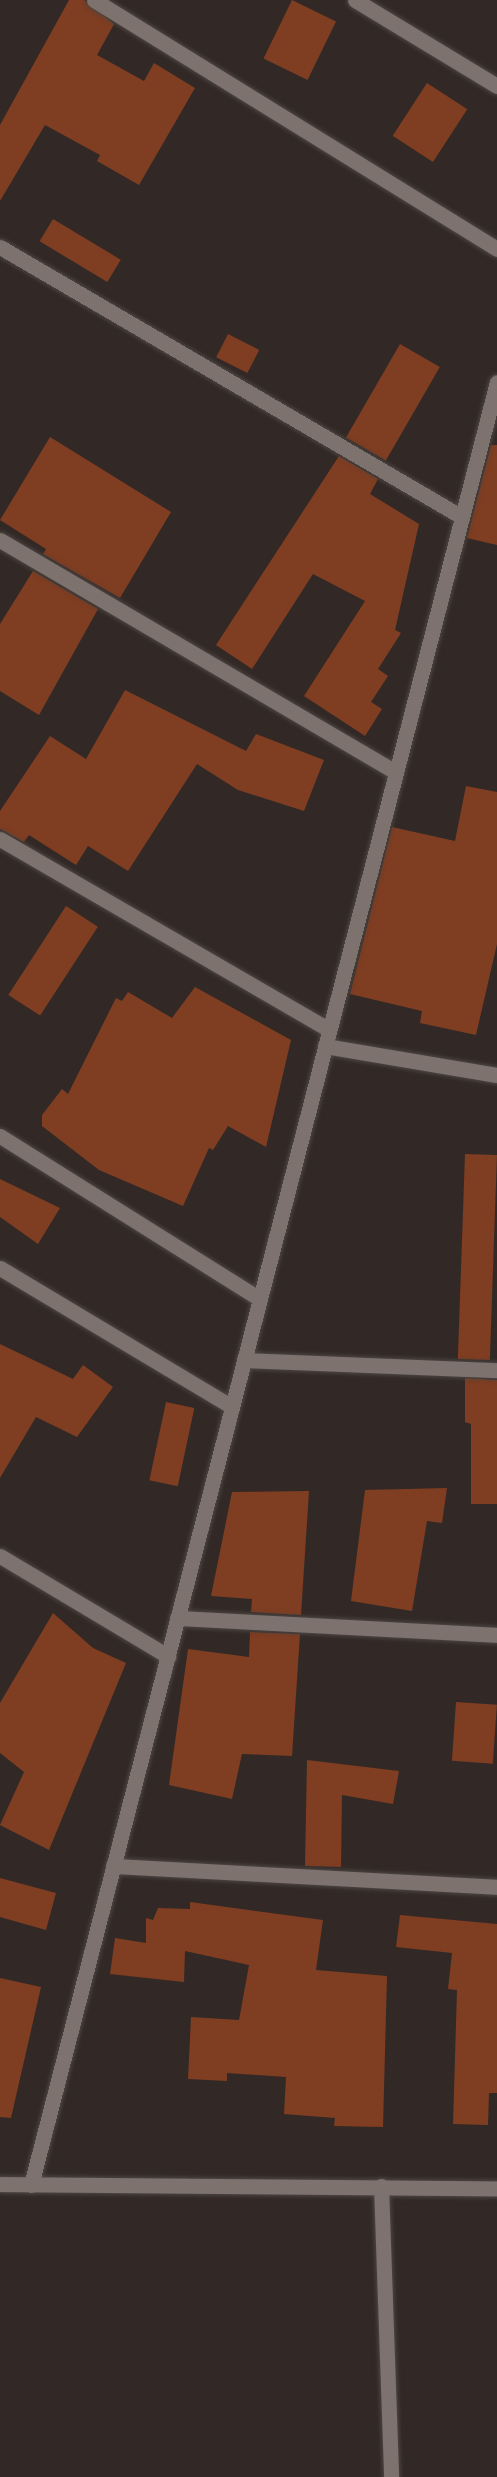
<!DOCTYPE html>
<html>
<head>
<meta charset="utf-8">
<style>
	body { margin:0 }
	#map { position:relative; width:497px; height:2477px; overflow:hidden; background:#322926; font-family:Manrope,sans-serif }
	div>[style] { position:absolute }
	.building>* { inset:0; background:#7f3d21; transform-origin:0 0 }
	.roads { filter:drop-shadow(0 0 2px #4d4643) drop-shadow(0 0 2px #4d4643) }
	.street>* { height:15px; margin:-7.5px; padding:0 7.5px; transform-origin:7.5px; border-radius:7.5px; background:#7d726e }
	span { translate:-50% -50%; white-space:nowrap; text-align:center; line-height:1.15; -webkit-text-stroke:6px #322926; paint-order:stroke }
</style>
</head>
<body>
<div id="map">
	<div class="building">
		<div style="clip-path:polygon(69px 0,84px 0,114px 24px,97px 55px,144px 81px,154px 63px,195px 88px,139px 185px,97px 161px,100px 155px,45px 125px,0 201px,0 125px)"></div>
		<div style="left:292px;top:0;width:49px;height:65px;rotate:26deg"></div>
		<div style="left:427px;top:83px;width:48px;height:63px;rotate:33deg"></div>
		<div style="left:53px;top:219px;width:79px;height:26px;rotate:31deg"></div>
		<div style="left:228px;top:334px;width:35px;height:26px;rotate:27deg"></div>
		<div style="left:400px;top:344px;width:46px;height:108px;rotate:30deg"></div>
		<div style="clip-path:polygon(50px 437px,171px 512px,120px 598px,43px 554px,46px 549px,0 520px)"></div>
		<div style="clip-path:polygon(491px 445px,497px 445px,497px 545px,467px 538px)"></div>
		<div style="clip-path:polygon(339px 456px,378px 479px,370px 494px,419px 524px,395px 630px,401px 633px,378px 669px,388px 676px,371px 702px,382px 709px,365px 736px,304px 696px,365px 601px,313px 574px,252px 669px,216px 645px)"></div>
		<div style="clip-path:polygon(33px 571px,98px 609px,39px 715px,0 691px,0 624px)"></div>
		<div style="clip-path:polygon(125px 690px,246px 751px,256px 734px,324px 760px,304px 811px,238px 790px,197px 764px,128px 871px,88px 846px,76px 865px,29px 835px,24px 842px,0 829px,0 811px,50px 736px,86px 759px)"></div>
		<div style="clip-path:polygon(466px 786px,497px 792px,497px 944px,476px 1035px,420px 1023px,422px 1011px,350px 994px,392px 827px,455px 841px)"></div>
		<div style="left:66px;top:906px;width:38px;height:106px;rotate:33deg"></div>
		<div style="clip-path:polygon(195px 987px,291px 1040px,266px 1147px,228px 1126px,213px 1150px,209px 1148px,183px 1206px,99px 1170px,42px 1126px,42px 1115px,62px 1089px,68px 1094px,116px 998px,122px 1001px,128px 992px,172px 1018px)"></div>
		<div style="left:465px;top:1154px;width:32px;height:205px;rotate:2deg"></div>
		<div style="clip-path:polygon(0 1179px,60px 1208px,38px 1244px,0 1217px)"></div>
		<div style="clip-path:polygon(0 1344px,73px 1379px,83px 1365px,113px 1387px,77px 1437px,36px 1417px,0 1478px)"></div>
		<div style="clip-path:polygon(465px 1378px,497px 1380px,497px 1504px,471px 1504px,471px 1424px,465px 1422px)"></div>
		<div style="left:166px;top:1402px;width:29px;height:80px;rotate:12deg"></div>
		<div style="clip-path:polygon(447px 1488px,442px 1523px,427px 1521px,412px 1611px,351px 1601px,365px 1490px)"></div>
		<div style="clip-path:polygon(309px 1491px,301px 1615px,251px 1612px,252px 1599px,211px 1596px,232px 1492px)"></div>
		<div style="clip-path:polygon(53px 1613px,93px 1648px,126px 1663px,49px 1850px,0 1825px,24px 1772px,0 1753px,0 1703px)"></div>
		<div style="clip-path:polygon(250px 1632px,300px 1634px,292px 1756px,242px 1754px,232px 1799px,169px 1785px,188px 1649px,249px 1657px)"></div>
		<div style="left:456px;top:1702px;width:41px;height:59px;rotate:4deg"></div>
		<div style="clip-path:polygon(307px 1760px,399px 1771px,393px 1804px,342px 1795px,341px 1867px,305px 1866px)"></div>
		<div style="clip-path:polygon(0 1878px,56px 1893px,46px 1930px,0 1917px)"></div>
		<div style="clip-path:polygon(190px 1902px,323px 1920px,316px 1970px,387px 1976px,383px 2127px,334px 2126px,335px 2118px,284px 2114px,286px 2077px,227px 2073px,227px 2081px,188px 2079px,191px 2017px,239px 2020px,249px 1965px,185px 1951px,184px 1982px,110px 1974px,115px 1938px,146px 1943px,146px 1918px,153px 1920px,158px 1908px,190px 1909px)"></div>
		<div style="clip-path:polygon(400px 1915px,497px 1924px,497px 2093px,489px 2093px,488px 2125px,453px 2124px,457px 1990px,448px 1989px,452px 1953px,396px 1947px)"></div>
		<div style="clip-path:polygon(0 1978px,41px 1987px,11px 2118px,0 2117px)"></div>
	</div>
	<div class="roads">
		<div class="street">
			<div style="left:94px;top:0;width:474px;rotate:31.7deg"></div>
			<div style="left:355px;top:0;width:166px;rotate:31.2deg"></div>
			<div style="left:0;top:247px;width:535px;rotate:30.3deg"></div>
			<div style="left:0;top:540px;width:459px;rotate:30.4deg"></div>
			<div style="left:0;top:839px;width:380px;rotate:30.1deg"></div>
			<div style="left:325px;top:1046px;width:174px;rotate:9.6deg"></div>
			<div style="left:0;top:1136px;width:307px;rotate:32.1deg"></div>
			<div style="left:0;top:1268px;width:270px;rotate:30.9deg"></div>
			<div style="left:244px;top:1360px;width:253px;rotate:2.3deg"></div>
			<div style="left:0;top:1556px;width:196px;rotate:30.8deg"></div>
			<div style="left:177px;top:1618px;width:320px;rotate:3deg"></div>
			<div style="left:113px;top:1866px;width:385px;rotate:3.1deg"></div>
			<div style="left:0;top:2184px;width:497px;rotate:0.5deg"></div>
			<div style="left:31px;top:2185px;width:1862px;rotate:-75.51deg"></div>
			<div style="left:381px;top:2186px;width:291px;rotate:88deg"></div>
		</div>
	</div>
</div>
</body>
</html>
